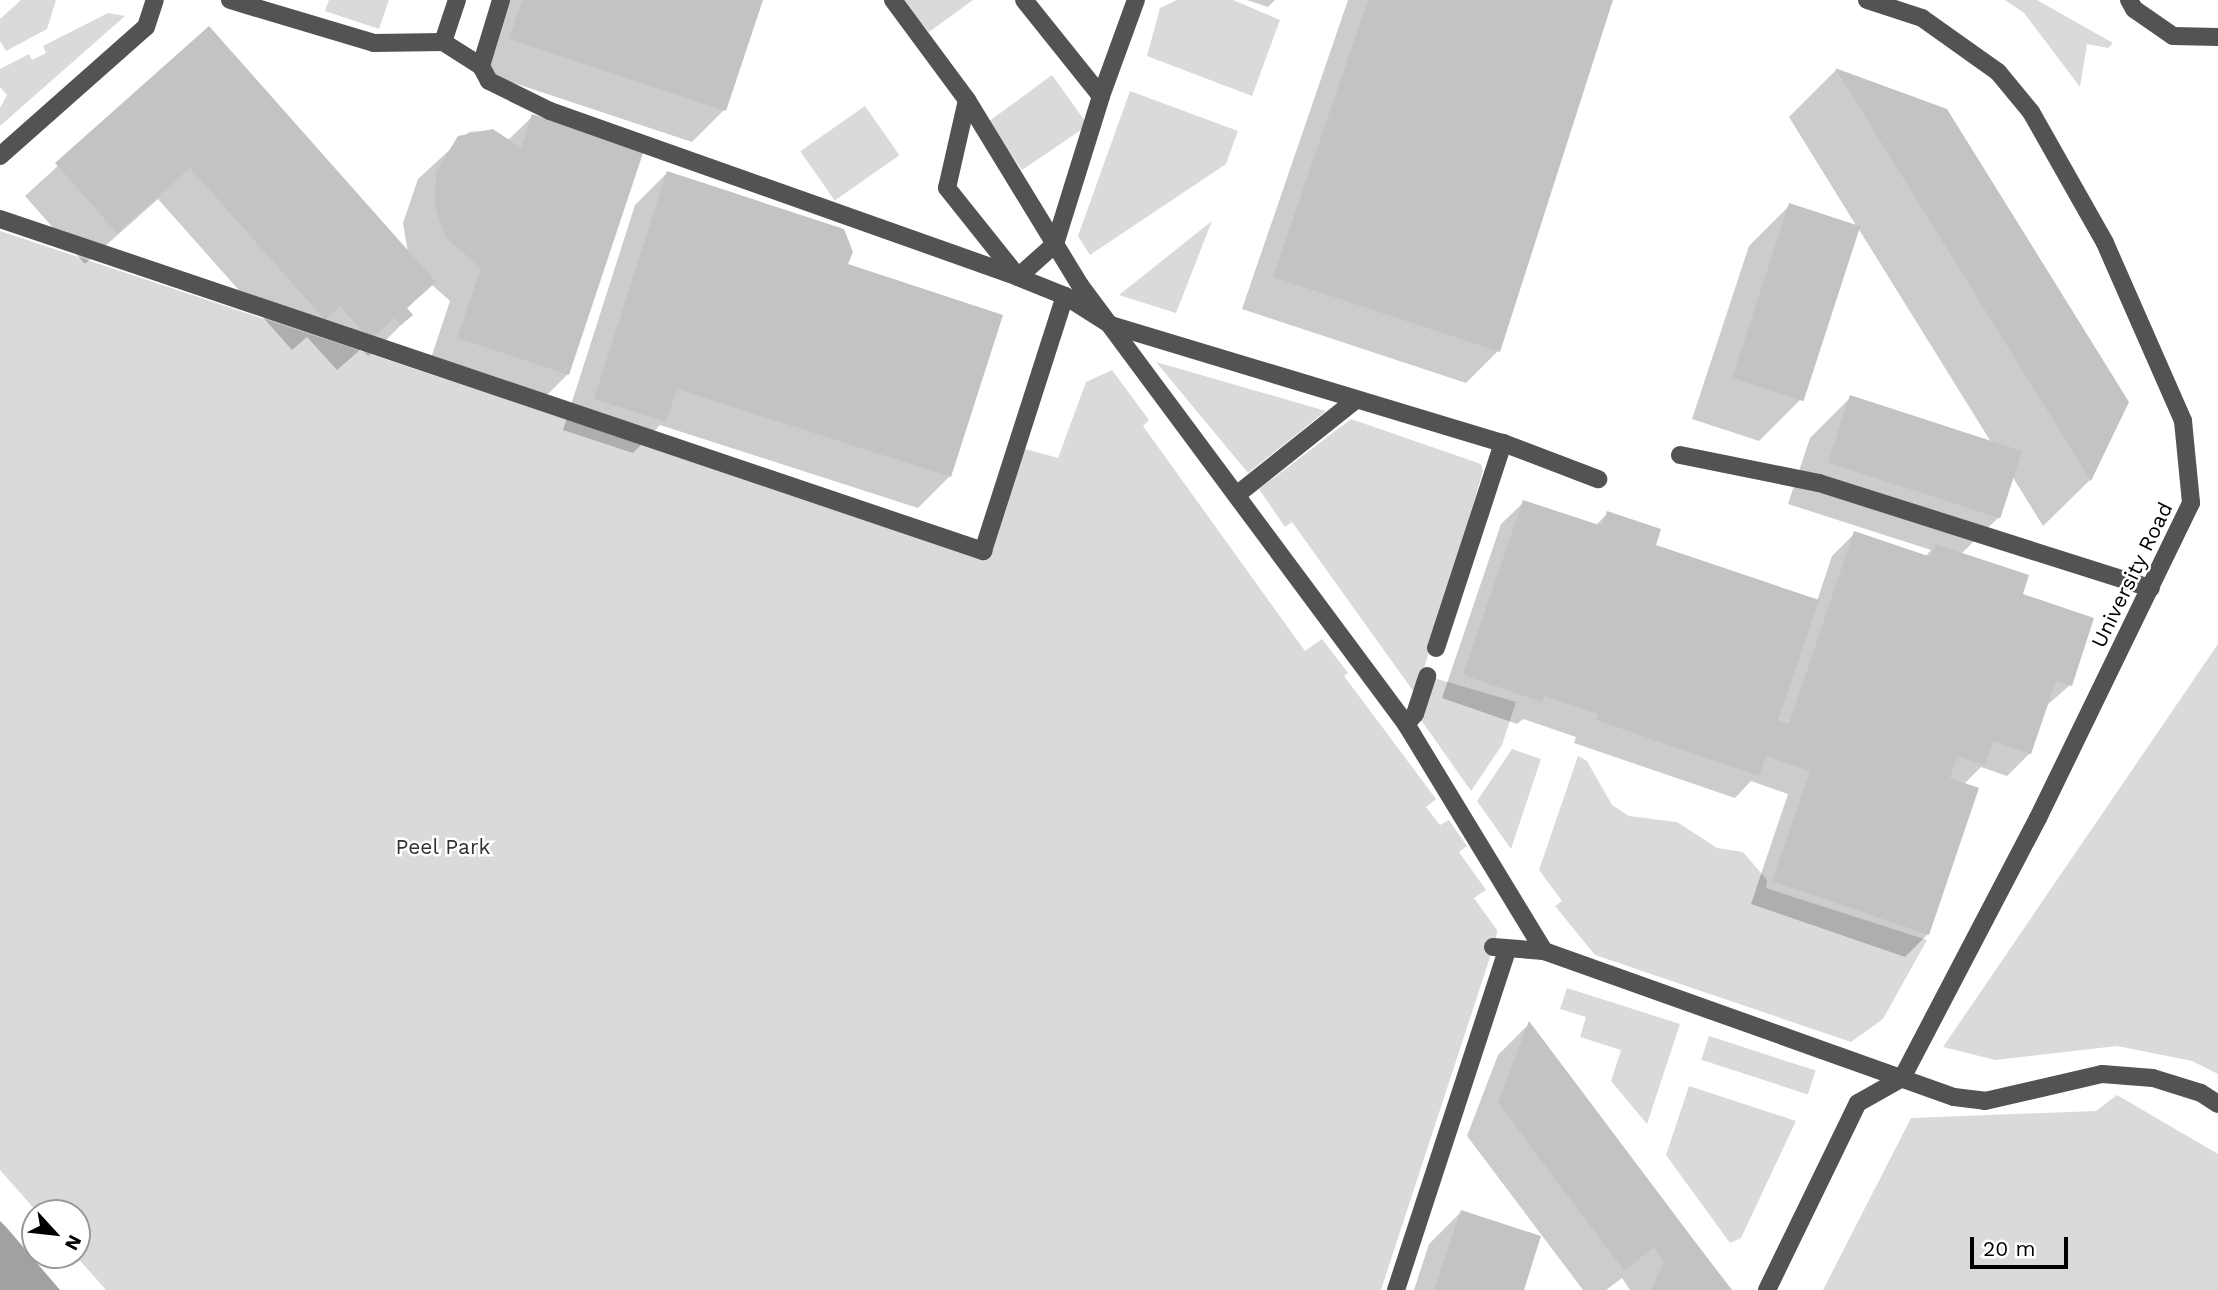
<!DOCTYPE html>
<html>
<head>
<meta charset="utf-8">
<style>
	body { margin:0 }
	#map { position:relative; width:2218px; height:1290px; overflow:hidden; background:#fff; font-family:"Work Sans",sans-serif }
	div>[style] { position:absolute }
	.green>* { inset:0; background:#dadada; transform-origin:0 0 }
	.water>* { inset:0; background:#a1a1a1 }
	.shadow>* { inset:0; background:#0003 }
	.building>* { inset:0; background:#c3c3c3; transform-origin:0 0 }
	.minor>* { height:18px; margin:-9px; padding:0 9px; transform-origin:9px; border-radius:9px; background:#535353 }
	span { translate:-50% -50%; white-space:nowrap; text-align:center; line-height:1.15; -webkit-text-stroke:5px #fff; paint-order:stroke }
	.street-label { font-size:21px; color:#000 }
	.park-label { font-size:21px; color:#313131 }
	.north { position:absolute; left:21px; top:1199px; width:70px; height:70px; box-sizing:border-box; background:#fff; border:2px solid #999; border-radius:50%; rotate:117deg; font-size:19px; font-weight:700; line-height:28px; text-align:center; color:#000 }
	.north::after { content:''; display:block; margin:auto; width:24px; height:32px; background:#000; clip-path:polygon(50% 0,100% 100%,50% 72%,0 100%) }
	.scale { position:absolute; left:1970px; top:1237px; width:98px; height:32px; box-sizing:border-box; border:4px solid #000; border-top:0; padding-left:9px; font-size:21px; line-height:24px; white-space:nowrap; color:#000; -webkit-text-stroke:5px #fff; paint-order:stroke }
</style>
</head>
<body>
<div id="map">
	<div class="green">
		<div style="clip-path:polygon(21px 0,56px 0,47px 29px,6px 51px,0 41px,0 19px)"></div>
		<div style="clip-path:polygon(329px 0,389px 0,379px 29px,325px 11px)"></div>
		<div style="clip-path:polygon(901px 0,973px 0,929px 32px)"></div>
		<div style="clip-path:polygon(1177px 0,1233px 0,1280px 20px,1252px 96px,1147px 56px,1160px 8px)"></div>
		<div style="clip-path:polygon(2005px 0,2037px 0,2113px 43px,2108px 48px,2087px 44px,2080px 87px,2024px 13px)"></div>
		<div style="clip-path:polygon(108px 13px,125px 16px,0 126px,0 108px,7px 95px,0 87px,0 69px,29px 54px,32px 60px,46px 53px,43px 46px)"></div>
		<div style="clip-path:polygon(1052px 75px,1085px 121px,1084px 128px,1022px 170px,988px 122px)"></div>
		<div style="clip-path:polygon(1130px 91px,1238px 131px,1226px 164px,1090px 255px,1078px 236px)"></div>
		<div style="left:865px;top:106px;width:60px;height:79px;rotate:55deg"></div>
		<div style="clip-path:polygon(1212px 221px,1176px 313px,1119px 295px)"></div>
		<div style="clip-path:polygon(0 231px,986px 559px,1022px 448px,1058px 458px,1086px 382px,1112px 370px,1149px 420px,1143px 426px,1305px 651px,1322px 639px,1348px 673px,1344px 676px,1436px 799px,1426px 807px,1440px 825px,1449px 820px,1467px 846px,1459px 852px,1486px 890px,1474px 898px,1497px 930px,1496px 939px,1381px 1290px,106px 1290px,75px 1255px,77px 1213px,38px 1213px,0 1170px)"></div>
		<div style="clip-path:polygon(1156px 362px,1326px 411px,1248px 473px)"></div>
		<div style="clip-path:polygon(1351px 419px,1481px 464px,1483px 471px,1416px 695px,1292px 522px,1285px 527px,1259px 489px)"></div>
		<div style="clip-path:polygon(2218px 644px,2218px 1074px,2192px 1061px,2117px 1046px,1995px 1060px,1943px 1047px)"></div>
		<div style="clip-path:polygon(1434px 678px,1516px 702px,1502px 745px,1471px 791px,1421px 720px)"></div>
		<div style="clip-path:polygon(1512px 749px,1541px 759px,1511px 849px,1477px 801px)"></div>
		<div style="clip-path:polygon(1578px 756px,1587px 761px,1612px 805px,1629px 816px,1677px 822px,1717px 848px,1743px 852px,1767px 880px,1766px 888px,1927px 940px,1883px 1019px,1851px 1042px,1595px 955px,1555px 906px,1562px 901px,1539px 870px)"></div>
		<div style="clip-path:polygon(1567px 988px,1680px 1024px,1647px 1124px,1611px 1081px,1621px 1050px,1580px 1037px,1586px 1017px,1560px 1009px)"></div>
		<div style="left:1709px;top:1036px;width:112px;height:25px;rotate:18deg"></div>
		<div style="clip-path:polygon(1689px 1086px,1796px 1121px,1741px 1238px,1730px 1243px,1666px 1155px)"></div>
		<div style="clip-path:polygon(2117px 1095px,2218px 1154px,2218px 1290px,1823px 1290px,1911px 1118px,2096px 1111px)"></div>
	</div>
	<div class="water">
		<div style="clip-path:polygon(0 1221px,7px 1228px,60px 1290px,0 1290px)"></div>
	</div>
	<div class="shadow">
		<div style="clip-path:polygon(502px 0,761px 0,724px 110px,692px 142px,478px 71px)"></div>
		<div style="clip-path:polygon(1247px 0,1275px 0,1268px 7px)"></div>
		<div style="clip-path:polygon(1348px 0,1611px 0,1498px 351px,1466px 383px,1242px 309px)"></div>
		<div style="clip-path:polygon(208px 29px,408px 253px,403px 223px,418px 179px,469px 132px,493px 130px,507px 141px,533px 116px,568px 374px,536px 406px,427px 370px,450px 301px,431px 284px,406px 309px,411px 315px,379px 347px,368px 356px,361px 349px,337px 370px,307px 337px,292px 350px,158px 199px,85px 264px,25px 196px)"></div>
		<div style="clip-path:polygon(1836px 70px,1946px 110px,2127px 402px,2090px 480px,2043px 526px,2012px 476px,1998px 518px,1961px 554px,2020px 595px,2070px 685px,2045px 707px,2030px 753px,2007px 776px,1981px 767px,1963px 785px,1928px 934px,1905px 957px,1751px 904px,1788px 794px,1751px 781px,1735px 798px,1574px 743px,1576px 737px,1523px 719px,1517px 724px,1442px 698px,1501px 524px,1524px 502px,1595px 526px,1608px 513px,1654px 546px,1817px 601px,1832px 556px,1855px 533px,1925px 557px,1931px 550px,1788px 504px,1810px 438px,1851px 397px,1991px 442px,1858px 228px,1800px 400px,1759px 441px,1692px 419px,1749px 246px,1790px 205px,1857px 227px,1789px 117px)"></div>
		<div style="clip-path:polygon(667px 173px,846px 266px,950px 476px,918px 508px,660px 425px,633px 453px,563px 430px,635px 205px)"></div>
		<div style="clip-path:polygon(1529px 1024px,1730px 1290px,1630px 1290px,1622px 1278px,1606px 1290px,1583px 1290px,1467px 1136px,1498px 1055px)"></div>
		<div style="clip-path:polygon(1461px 1212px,1522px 1290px,1414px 1290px,1429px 1244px)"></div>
	</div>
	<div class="building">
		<div style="clip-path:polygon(522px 0,763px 0,726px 111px,509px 39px)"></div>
		<div style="clip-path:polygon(1368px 0,1613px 0,1500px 352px,1273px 277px)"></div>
		<div style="clip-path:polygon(209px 26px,436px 282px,407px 308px,413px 315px,401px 325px,394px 318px,370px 340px,340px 306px,325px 320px,190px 168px,117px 233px,55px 163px)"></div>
		<div style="clip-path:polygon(1835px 68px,1947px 109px,2129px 402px,2091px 481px)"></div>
		<div style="clip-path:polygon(532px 114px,644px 150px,569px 375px,457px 338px,481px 268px,446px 238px,435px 207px,436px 172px,458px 136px,493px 129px,521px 148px)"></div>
		<div style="clip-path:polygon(667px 171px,844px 229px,853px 252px,848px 264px,1003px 315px,951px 477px,677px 389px,666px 422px,594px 399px)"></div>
		<div style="left:1789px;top:203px;width:75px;height:184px;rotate:18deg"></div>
		<div style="left:1850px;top:395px;width:181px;height:71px;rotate:18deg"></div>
		<div style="clip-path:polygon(1523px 500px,1602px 526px,1607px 511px,1661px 529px,1656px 545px,1819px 600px,1778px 720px,1789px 724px,1854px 531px,1931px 557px,1935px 544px,2029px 575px,2023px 594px,2094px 618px,2072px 686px,2056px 681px,2031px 754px,1993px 741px,1985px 765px,1957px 756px,1950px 778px,1979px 788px,1929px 935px,1772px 881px,1810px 771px,1766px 756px,1759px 776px,1596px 720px,1598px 714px,1544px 696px,1542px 702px,1463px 675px)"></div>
		<div style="clip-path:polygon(1529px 1021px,1693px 1239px,1732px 1290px,1651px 1290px,1664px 1262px,1654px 1247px,1624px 1271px,1498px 1103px)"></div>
		<div style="clip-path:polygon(1461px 1210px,1541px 1236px,1524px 1290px,1434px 1290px)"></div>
	</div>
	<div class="minor">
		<div style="left:230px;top:0;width:150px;rotate:16.6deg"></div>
		<div style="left:374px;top:43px;width:69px;rotate:-0.8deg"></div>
		<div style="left:443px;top:42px;width:44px;rotate:-71.6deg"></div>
		<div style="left:893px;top:0;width:124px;rotate:53.5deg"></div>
		<div style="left:967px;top:100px;width:90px;rotate:102.8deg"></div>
		<div style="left:947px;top:188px;width:114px;rotate:51.4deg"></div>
		<div style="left:1018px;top:277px;width:50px;rotate:-41.7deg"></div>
		<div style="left:1055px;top:244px;width:155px;rotate:-72.7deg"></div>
		<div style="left:1101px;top:96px;width:123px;rotate:-128.7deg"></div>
		<div style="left:1867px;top:0;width:58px;rotate:18.1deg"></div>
		<div style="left:1922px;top:18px;width:93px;rotate:35.4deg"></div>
		<div style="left:1998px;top:72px;width:52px;rotate:50.5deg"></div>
		<div style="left:2031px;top:112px;width:150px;rotate:60.5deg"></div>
		<div style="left:2105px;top:243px;width:194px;rotate:66.3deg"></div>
		<div style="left:2183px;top:421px;width:82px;rotate:84.4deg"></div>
		<div style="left:2191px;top:503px;width:350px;rotate:115.9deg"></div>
		<div style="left:2038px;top:818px;width:293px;rotate:117.6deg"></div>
		<div style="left:2129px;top:0;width:10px;rotate:61deg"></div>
		<div style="left:2134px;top:9px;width:47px;rotate:34.7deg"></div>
		<div style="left:2173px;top:36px;width:45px;rotate:1.3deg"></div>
		<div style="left:443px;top:42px;width:45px;rotate:32.3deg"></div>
		<div style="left:481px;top:66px;width:17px;rotate:62deg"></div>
		<div style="left:489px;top:81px;width:68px;rotate:26.2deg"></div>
		<div style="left:550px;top:111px;width:497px;rotate:19.5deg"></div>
		<div style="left:1018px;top:277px;width:51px;rotate:22deg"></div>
		<div style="left:1065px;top:296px;width:54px;rotate:32.2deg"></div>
		<div style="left:1111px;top:325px;width:409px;rotate:16.8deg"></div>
		<div style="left:1503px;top:443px;width:102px;rotate:20.8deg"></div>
		<div style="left:481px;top:66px;width:69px;rotate:-73.1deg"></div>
		<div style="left:1101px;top:96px;width:102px;rotate:-70deg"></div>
		<div style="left:967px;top:100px;width:217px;rotate:58.6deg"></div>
		<div style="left:1080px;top:285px;width:547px;rotate:53.4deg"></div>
		<div style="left:1406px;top:724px;width:266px;rotate:58.7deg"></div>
		<div style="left:0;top:156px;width:195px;rotate:-41.5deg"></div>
		<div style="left:146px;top:27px;width:28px;rotate:-72deg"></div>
		<div style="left:0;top:219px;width:1038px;rotate:18.66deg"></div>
		<div style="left:983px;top:551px;width:268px;rotate:-72.2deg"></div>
		<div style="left:1680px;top:455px;width:142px;rotate:11.4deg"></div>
		<div style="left:1819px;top:483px;width:348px;rotate:17.6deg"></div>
		<div style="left:1239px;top:493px;width:146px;rotate:-38.6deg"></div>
		<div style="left:1436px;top:648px;width:216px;rotate:-71.9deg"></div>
		<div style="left:1406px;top:724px;width:13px;rotate:-48deg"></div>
		<div style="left:1415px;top:714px;width:40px;rotate:-72deg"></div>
		<div style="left:1493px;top:947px;width:51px;rotate:4.5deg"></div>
		<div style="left:1544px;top:951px;width:435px;rotate:19.6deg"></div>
		<div style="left:1954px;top:1097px;width:31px;rotate:7deg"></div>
		<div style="left:1985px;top:1101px;width:120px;rotate:-13deg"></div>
		<div style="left:2102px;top:1074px;width:51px;rotate:4.5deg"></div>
		<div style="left:2153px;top:1078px;width:50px;rotate:17.4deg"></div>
		<div style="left:2201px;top:1093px;width:20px;rotate:33deg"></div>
		<div style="left:1396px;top:1290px;width:357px;rotate:-71.9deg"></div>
		<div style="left:1767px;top:1290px;width:208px;rotate:-64.1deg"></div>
		<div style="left:1858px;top:1103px;width:51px;rotate:-29.6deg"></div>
	</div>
	<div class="street-label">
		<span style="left:2132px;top:575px;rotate:-64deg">University Road</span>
	</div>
	<div class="park-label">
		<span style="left:443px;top:847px">Peel Park</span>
	</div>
	<div class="north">N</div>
	<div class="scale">20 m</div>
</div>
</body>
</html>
